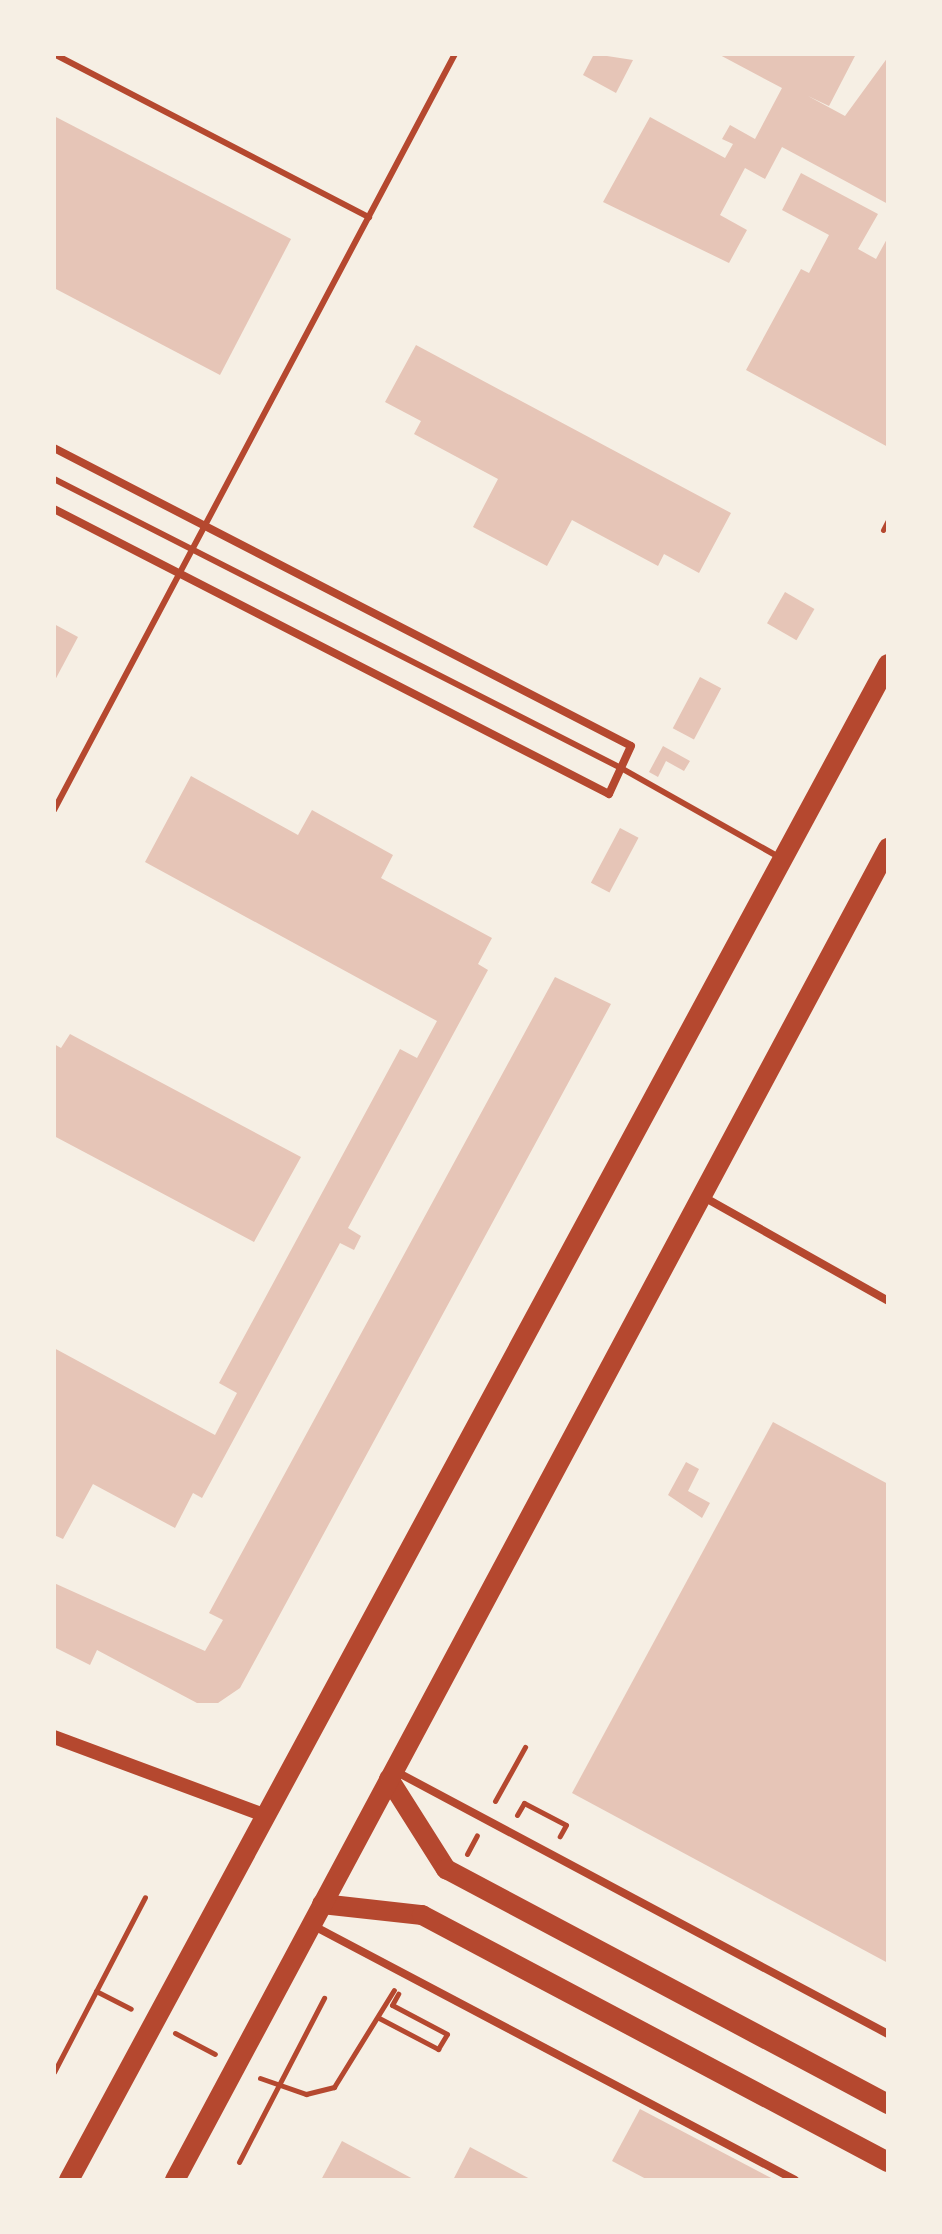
<!DOCTYPE html>
<html>
<head>
<meta charset="utf-8">
<style>
	body { margin:0 }
	#map { position:relative; width:942px; height:2234px; overflow:hidden; background:#f6efe4; font-family:"IBM Plex Sans",sans-serif }
	div>[style] { position:absolute }
	.building>* { inset:0; background:#e6c5b7; transform-origin:0 0 }
	.path>* { height:5px; margin:-2.5px; padding:0 2.5px; transform-origin:2.5px; border-radius:2.5px; background:#b5482f }
	.service>* { height:6px; margin:-3px; padding:0 3px; transform-origin:3px; border-radius:3px; background:#b5482f }
	.minor>* { height:8px; margin:-4px; padding:0 4px; transform-origin:4px; border-radius:4px; background:#b5482f }
	.tertiary>* { height:14px; margin:-7px; padding:0 7px; transform-origin:7px; border-radius:7px; background:#b5482f }
	.primary>* { height:20px; margin:-10px; padding:0 10px; transform-origin:10px; border-radius:10px; background:#b5482f }
	span { translate:-50% -50%; white-space:nowrap; text-align:center; line-height:1.15; -webkit-text-stroke:8px #f6efe4; paint-order:stroke }
	.frame { position:absolute; inset:0; border:56px solid #f6efe4; pointer-events:none }
</style>
</head>
<body>
<div id="map">
	<div class="building">
		<div style="clip-path:polygon(594px 54px,633px 60px,616px 93px,583px 75px)"></div>
		<div style="clip-path:polygon(718px 54px,856px 54px,829px 106px,808px 96px,845px 116px,888px 57px,888px 204px,782px 147px,765px 179px,745px 168px,720px 215px,747px 230px,729px 263px,603px 202px,650px 117px,725px 158px,733px 144px,722px 139px,730px 125px,755px 139px,782px 88px)"></div>
		<div style="clip-path:polygon(54px 116px,291px 239px,220px 375px,54px 288px)"></div>
		<div style="clip-path:polygon(801px 173px,878px 214px,858px 249px,876px 259px,888px 237px,888px 447px,746px 370px,801px 269px,809px 273px,829px 235px,782px 210px)"></div>
		<div style="clip-path:polygon(416px 345px,731px 513px,699px 573px,664px 554px,658px 566px,572px 520px,547px 566px,473px 527px,498px 479px,414px 434px,421px 421px,385px 402px)"></div>
		<div style="left:785px;top:592px;width:34px;height:36px;rotate:30deg"></div>
		<div style="clip-path:polygon(54px 624px,78px 637px,54px 682px)"></div>
		<div style="left:700px;top:677px;width:24px;height:58px;rotate:28deg"></div>
		<div style="clip-path:polygon(663px 746px,690px 761px,684px 771px,666px 761px,658px 777px,649px 772px)"></div>
		<div style="clip-path:polygon(191px 776px,298px 835px,312px 810px,393px 855px,381px 878px,492px 938px,478px 964px,488px 970px,348px 1228px,361px 1236px,354px 1250px,340px 1243px,202px 1498px,193px 1493px,175px 1528px,93px 1484px,63px 1539px,54px 1535px,54px 1348px,215px 1435px,237px 1393px,219px 1383px,400px 1049px,417px 1058px,437px 1021px,145px 862px)"></div>
		<div style="left:620px;top:828px;width:21px;height:62px;rotate:28deg"></div>
		<div style="clip-path:polygon(555px 977px,611px 1004px,240px 1688px,218px 1703px,197px 1703px,97px 1650px,90px 1665px,54px 1647px,54px 1583px,205px 1651px,223px 1620px,209px 1613px)"></div>
		<div style="clip-path:polygon(70px 1034px,301px 1157px,254px 1242px,54px 1136px,54px 1044px,61px 1048px)"></div>
		<div style="clip-path:polygon(773px 1422px,888px 1484px,888px 1963px,572px 1793px)"></div>
		<div style="clip-path:polygon(686px 1462px,699px 1469px,688px 1491px,710px 1503px,702px 1518px,668px 1495px)"></div>
		<div style="clip-path:polygon(640px 2109px,775px 2180px,648px 2180px,612px 2161px)"></div>
		<div style="clip-path:polygon(342px 2141px,415px 2180px,321px 2180px)"></div>
		<div style="clip-path:polygon(470px 2147px,532px 2180px,453px 2180px)"></div>
	</div>
	<div class="path">
		<div style="left:883px;top:530px;width:11px;rotate:-63deg"></div>
		<div style="left:495px;top:1801px;width:62px;rotate:-60.9deg"></div>
		<div style="left:517px;top:1815px;width:14px;rotate:-60deg"></div>
		<div style="left:524px;top:1803px;width:47px;rotate:27.6deg"></div>
		<div style="left:566px;top:1825px;width:13px;rotate:119deg"></div>
		<div style="left:467px;top:1854px;width:21px;rotate:-62deg"></div>
		<div style="left:96px;top:1991px;width:39px;rotate:27deg"></div>
		<div style="left:379px;top:2018px;width:67px;rotate:27.7deg"></div>
		<div style="left:438px;top:2049px;width:17px;rotate:-59deg"></div>
		<div style="left:447px;top:2034px;width:62px;rotate:-152.2deg"></div>
		<div style="left:392px;top:2005px;width:13px;rotate:-61deg"></div>
		<div style="left:175px;top:2033px;width:45px;rotate:27.7deg"></div>
		<div style="left:54px;top:2072px;width:197px;rotate:-62.5deg"></div>
		<div style="left:260px;top:2078px;width:49px;rotate:19.2deg"></div>
		<div style="left:306px;top:2094px;width:29px;rotate:-14deg"></div>
		<div style="left:334px;top:2087px;width:114px;rotate:-58.3deg"></div>
		<div style="left:239px;top:2162px;width:185px;rotate:-62.6deg"></div>
	</div>
	<div class="service">
		<div style="left:54px;top:54px;width:355px;rotate:27.4deg"></div>
		<div style="left:54px;top:479px;width:636px;rotate:27.01deg"></div>
		<div style="left:621px;top:768px;width:184px;rotate:29.4deg"></div>
		<div style="left:54px;top:810px;width:856px;rotate:-62.06deg"></div>
	</div>
	<div class="minor">
		<div style="left:54px;top:448px;width:649px;rotate:27.31deg"></div>
		<div style="left:631px;top:746px;width:53px;rotate:114.6deg"></div>
		<div style="left:609px;top:794px;width:624px;rotate:-152.82deg"></div>
		<div style="left:702px;top:1196px;width:214px;rotate:29.4deg"></div>
		<div style="left:395px;top:1771px;width:559px;rotate:28.08deg"></div>
		<div style="left:312px;top:1925px;width:546px;rotate:27.83deg"></div>
	</div>
	<div class="tertiary">
		<div style="left:54px;top:1737px;width:221px;rotate:20.4deg"></div>
	</div>
	<div class="primary">
		<div style="left:389px;top:1779px;width:107px;rotate:57.7deg"></div>
		<div style="left:446px;top:1869px;width:501px;rotate:28deg"></div>
		<div style="left:322px;top:1904px;width:101px;rotate:6.3deg"></div>
		<div style="left:422px;top:1915px;width:527px;rotate:27.93deg"></div>
		<div style="left:69px;top:2180px;width:1723px;rotate:-61.62deg"></div>
		<div style="left:175px;top:2180px;width:1511px;rotate:-61.84deg"></div>
	</div>
	<div class="frame"></div>
</div>
</body>
</html>
